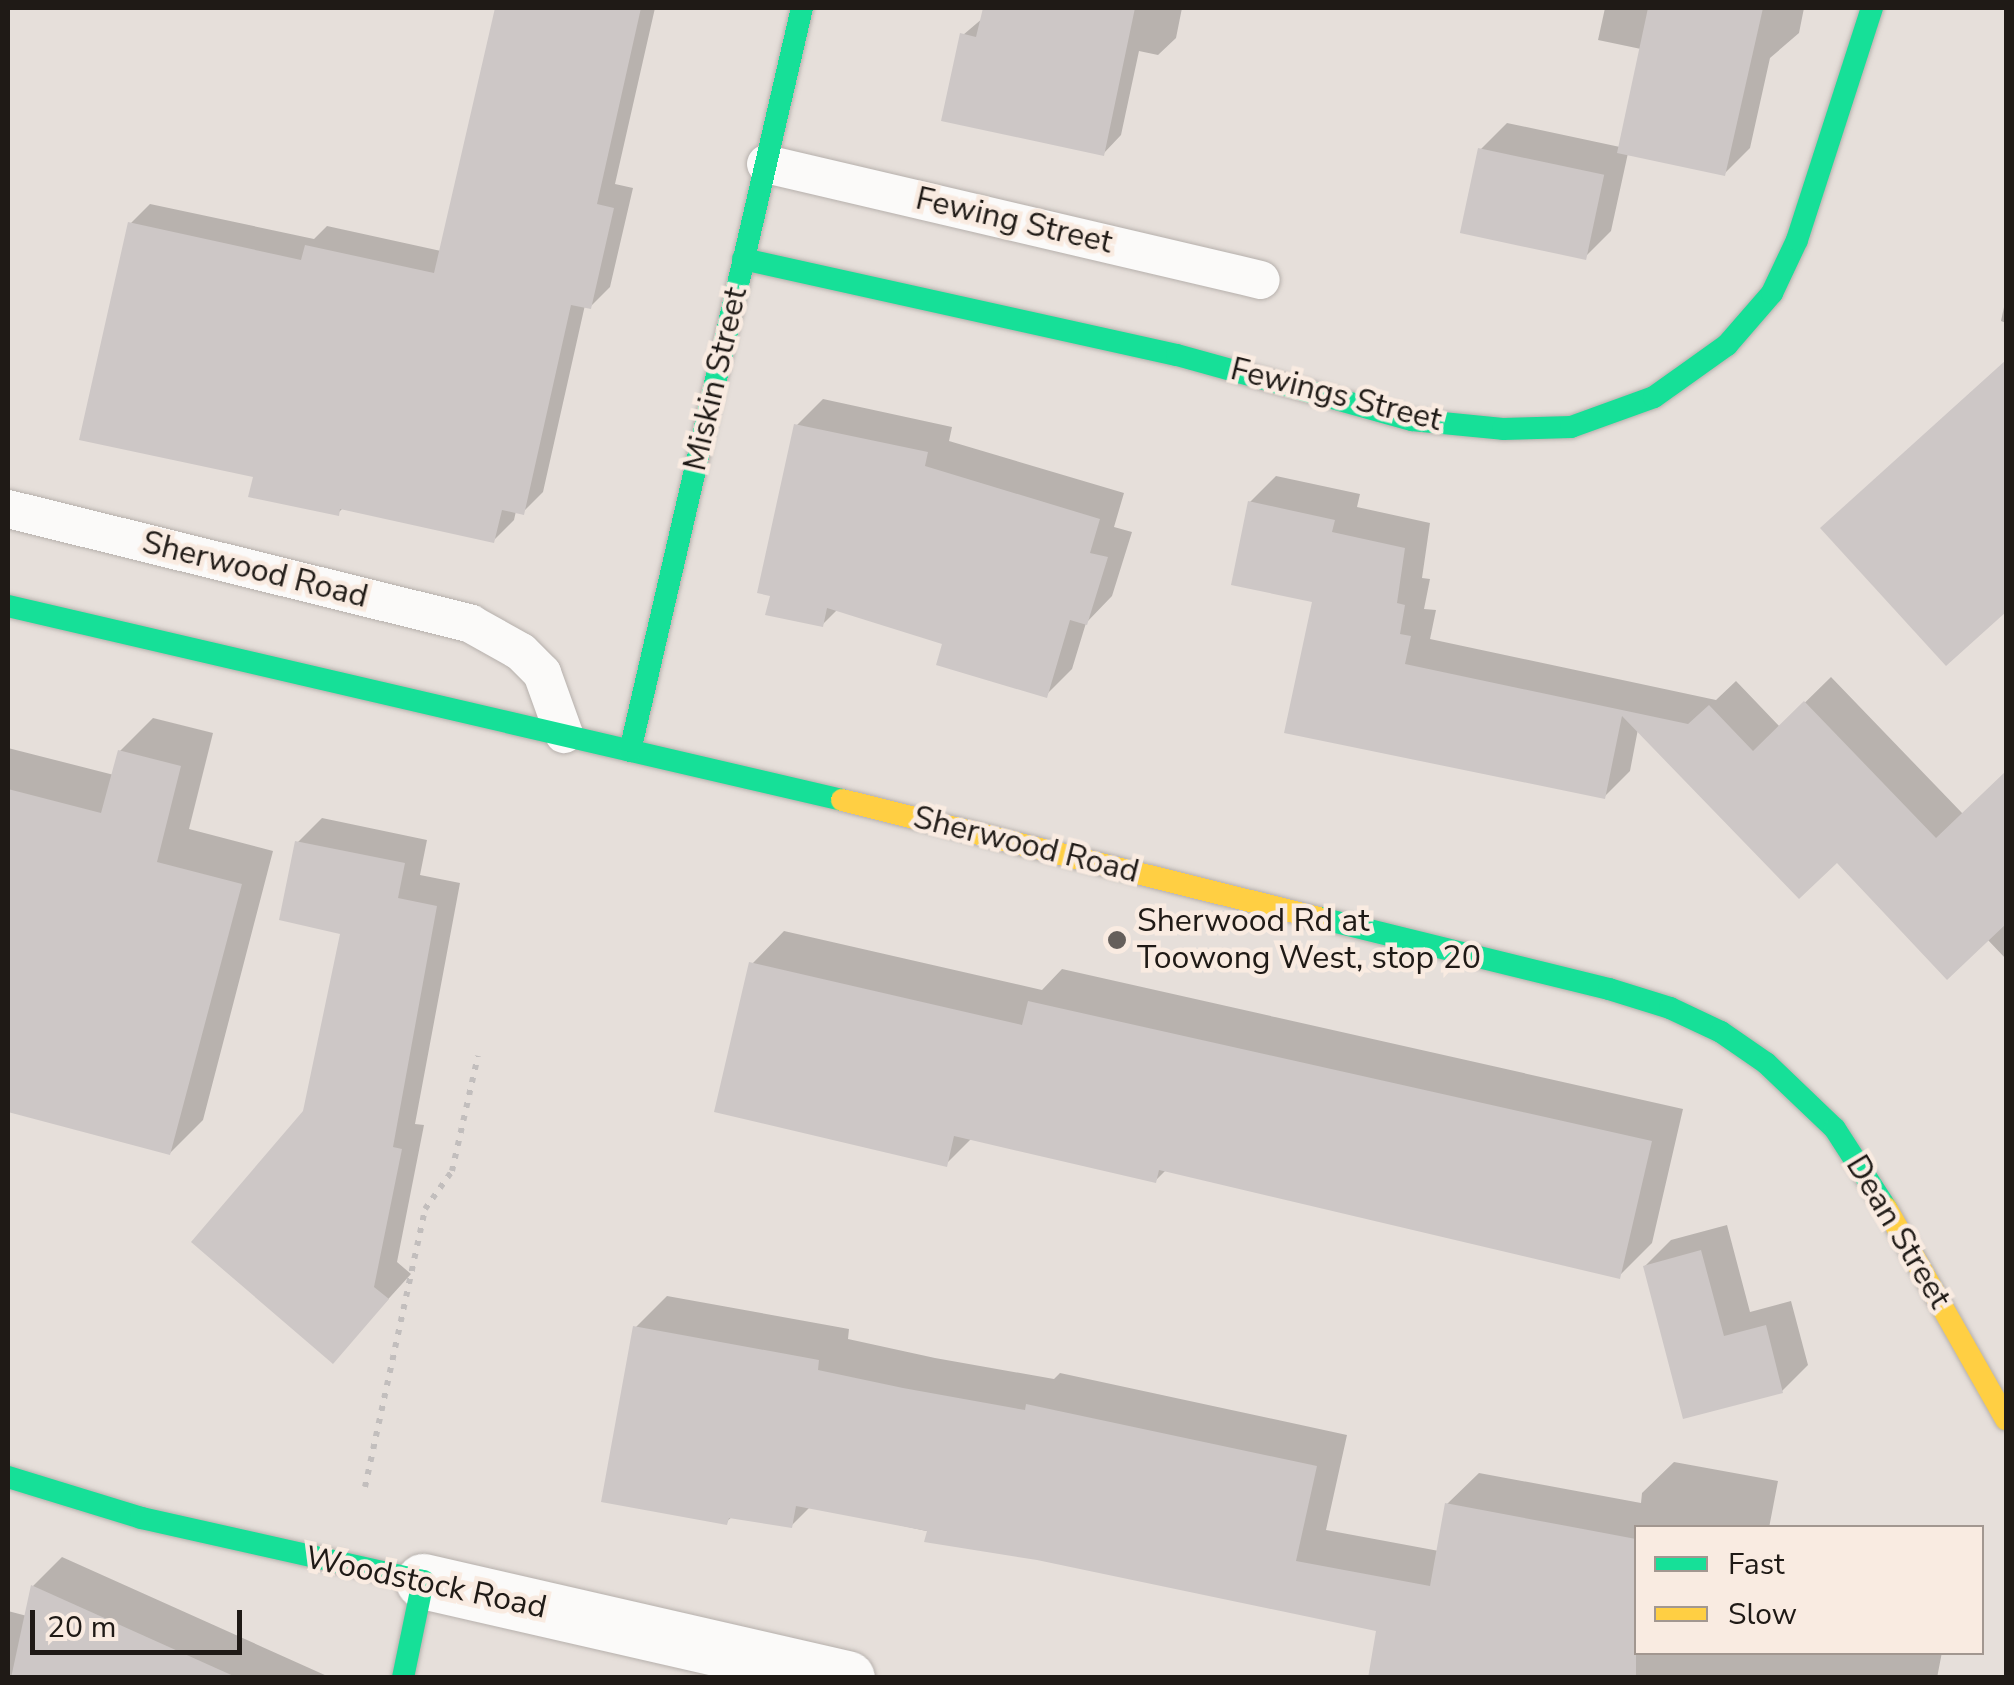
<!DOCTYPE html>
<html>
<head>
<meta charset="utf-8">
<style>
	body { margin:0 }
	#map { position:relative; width:2014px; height:1685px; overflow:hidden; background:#e6dfda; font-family:"Nunito Sans",sans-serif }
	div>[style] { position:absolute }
	.shadow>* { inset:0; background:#0003 }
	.building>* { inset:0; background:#cdc7c6; transform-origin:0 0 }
	.path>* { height:6px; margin-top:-3px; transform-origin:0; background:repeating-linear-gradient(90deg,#c2bebd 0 5px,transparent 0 13px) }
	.roads { filter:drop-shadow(0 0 2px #b6b0ac) drop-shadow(0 0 2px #b6b0ac) }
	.lane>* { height:38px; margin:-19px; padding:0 19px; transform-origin:19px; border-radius:19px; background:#fbfaf9 }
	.street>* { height:55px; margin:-27.5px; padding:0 27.5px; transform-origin:27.5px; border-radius:27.5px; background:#fbfaf9 }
	.fast>* { height:22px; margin:-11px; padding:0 11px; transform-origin:11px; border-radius:11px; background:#16e098 }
	.slow>* { height:22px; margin:-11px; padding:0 11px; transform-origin:11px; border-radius:11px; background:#ffcf43 }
	.dots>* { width:28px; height:28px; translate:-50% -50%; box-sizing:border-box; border:5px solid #f9ebe1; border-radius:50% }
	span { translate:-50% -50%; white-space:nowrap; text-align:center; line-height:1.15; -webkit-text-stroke:9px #f9ebe1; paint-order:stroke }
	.street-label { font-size:32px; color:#1f1a16 }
	.poi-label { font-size:32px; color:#1f1a16 }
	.left { translate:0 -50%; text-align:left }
	.frame { position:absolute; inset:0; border:10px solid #1f1a16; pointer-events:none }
	.legend { position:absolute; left:1634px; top:1525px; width:350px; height:130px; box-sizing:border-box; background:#f9ebe1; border:2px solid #a29790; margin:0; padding:12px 18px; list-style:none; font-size:30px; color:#1f1a16 }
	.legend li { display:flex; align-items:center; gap:20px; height:50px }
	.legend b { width:50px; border:2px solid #a29790 }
	.scale { position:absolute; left:30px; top:1610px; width:212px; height:45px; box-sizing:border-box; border:5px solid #1f1a16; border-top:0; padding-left:12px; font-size:30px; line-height:35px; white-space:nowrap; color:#1f1a16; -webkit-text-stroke:8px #f9ebe1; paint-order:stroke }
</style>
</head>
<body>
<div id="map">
	<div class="shadow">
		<div style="clip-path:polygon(497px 8px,655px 8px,615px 184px,633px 188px,610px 287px,590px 307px,585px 305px,543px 492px,523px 512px,516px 511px,514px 520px,494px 540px,344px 507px,338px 513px,256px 475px,130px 224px,150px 204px,314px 239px,327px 226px,441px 251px)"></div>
		<div style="clip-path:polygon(985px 8px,1182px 8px,1176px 38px,1158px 55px,1139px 51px,1121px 135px,1104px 153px,963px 35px,983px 18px)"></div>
		<div style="clip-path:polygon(1605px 8px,1804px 8px,1799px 33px,1770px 58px,1750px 148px,1724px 174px,1628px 153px,1611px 231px,1585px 257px,1481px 149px,1507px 123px,1620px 147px,1641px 49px,1598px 40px)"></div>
		<div style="clip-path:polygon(2006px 298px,2006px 323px,2001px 321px)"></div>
		<div style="clip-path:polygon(2006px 361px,2006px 615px,1849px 503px)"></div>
		<div style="clip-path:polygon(823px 399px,952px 427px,949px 441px,1124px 493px,1114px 527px,1132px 532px,1112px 596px,1086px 623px,1072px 669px,1046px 695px,945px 643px,838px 609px,822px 625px,797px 425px)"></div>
		<div style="clip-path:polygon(1276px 476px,1360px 494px,1357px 507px,1430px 523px,1422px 578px,1430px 579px,1424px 609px,1436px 610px,1430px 639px,1716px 700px,1736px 681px,1780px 727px,1831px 677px,1963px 814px,2006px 773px,2006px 959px,1987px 939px,1837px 859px,1638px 729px,1630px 771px,1604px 797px,1483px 772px,1315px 600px,1250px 502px)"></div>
		<div style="clip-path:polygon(153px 718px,213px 733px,189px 829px,273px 851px,203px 1120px,170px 1153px,86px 982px,8px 962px,8px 748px,114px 775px,120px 751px)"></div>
		<div style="clip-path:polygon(322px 818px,427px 840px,420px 875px,460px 883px,415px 1124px,424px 1125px,397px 1262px,411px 1274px,333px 1360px,305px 1112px,343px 932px,298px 842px)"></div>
		<div style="clip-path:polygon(784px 931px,1042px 990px,1062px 969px,1683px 1109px,1652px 1243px,1619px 1276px,1167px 1169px,1155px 1181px,972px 1138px,946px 1164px,752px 964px)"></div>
		<div style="clip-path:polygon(1727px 1225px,1750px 1312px,1791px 1301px,1808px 1365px,1782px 1391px,1645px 1266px,1671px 1240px)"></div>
		<div style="clip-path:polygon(667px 1296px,849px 1329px,848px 1339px,935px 1358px,1054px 1379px,1060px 1373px,1347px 1435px,1326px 1530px,1439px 1551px,1447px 1504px,1479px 1473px,1641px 1503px,1642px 1493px,1674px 1462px,1778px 1481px,1769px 1528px,1636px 1528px,1636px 1652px,1942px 1652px,1937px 1678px,1370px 1678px,1379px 1629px,811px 1506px,792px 1525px,733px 1516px,726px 1522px,636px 1327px)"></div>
		<div style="clip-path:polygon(62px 1557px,327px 1676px,327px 1678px,8px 1678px,8px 1611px,27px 1616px,33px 1586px)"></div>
	</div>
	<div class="building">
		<div style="clip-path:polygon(495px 8px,641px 8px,597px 204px,614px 208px,591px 309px,571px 305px,524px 515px,502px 510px,494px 543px,340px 509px,339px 516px,248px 497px,253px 477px,79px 440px,128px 222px,301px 260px,305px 245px,434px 273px)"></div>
		<div style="clip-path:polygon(983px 8px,1135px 8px,1104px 156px,941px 121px,960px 33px,976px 37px)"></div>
		<div style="clip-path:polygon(1648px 8px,1763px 8px,1725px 176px,1617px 153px)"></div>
		<div style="left:1478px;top:148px;width:129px;height:87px;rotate:12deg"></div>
		<div style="clip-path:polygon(2006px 360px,2006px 612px,1946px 666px,1820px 528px)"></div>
		<div style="clip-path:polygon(794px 424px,928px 452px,925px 466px,1100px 519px,1090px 553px,1108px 557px,1087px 625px,1070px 620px,1047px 698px,936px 665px,942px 644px,827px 608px,823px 627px,765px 615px,770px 596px,757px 593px)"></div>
		<div style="clip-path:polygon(1248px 501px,1335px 520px,1332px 532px,1405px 548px,1397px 603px,1405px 605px,1400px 634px,1411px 636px,1405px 664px,1688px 724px,1709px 705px,1753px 751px,1804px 701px,1936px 838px,2006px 771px,2006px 924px,1947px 980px,1837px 863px,1799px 899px,1622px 716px,1605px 799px,1284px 733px,1312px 602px,1231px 585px)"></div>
		<div style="clip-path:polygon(118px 750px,181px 766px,157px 862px,242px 884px,170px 1155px,8px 1112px,8px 789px,101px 813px)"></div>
		<div style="clip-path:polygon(295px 841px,405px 863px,398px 898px,437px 906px,393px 1147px,402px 1149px,374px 1287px,389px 1299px,333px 1364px,191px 1242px,303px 1111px,340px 934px,279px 920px)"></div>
		<div style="clip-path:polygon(749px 962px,1022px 1025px,1028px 1001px,1652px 1141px,1620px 1279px,1159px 1170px,1156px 1183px,954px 1136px,947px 1167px,714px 1112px)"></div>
		<div style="clip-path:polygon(1701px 1250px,1724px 1336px,1766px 1325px,1783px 1393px,1683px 1419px,1643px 1266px)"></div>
		<div style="clip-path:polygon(633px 1326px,819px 1360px,818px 1370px,903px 1388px,1025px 1410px,1026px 1404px,1317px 1466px,1296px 1561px,1430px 1586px,1445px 1503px,1636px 1539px,1636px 1678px,1368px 1678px,1376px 1631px,1037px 1560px,924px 1542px,927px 1531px,796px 1506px,792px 1528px,729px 1518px,727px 1525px,601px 1502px)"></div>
		<div style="clip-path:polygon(31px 1585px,238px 1678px,11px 1678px)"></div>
	</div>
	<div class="path">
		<div style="left:365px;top:1487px;width:284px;rotate:-77.8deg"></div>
		<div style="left:425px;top:1209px;width:47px;rotate:-54.6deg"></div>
		<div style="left:452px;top:1171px;width:118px;rotate:-77.3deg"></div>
	</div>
	<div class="roads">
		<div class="lane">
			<div style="left:766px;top:164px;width:508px;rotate:13.19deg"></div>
			<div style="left:8px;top:509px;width:477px;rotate:13.9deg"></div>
			<div style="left:471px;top:624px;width:57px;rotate:29.2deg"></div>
			<div style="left:521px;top:652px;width:30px;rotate:45deg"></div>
			<div style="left:542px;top:673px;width:65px;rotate:70.2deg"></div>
		</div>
		<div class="street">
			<div style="left:423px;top:1581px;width:435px;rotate:12.9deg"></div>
		</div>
		<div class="fast">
			<div style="left:743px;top:259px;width:444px;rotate:12.5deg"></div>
			<div style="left:1177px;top:355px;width:244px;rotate:15.5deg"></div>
			<div style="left:1412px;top:420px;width:91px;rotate:5.6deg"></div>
			<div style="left:1503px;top:429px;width:68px;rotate:-1.7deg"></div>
			<div style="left:1571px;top:427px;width:88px;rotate:-19.9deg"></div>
			<div style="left:1654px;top:397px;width:90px;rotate:-35.5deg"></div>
			<div style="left:1727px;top:345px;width:69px;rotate:-49.1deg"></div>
			<div style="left:1772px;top:293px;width:59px;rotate:-64.7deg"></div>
			<div style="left:1797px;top:240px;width:244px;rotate:-72.1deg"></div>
			<div style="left:8px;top:606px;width:856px;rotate:13.09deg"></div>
			<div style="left:630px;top:751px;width:763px;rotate:-76.97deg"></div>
			<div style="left:1320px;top:918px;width:298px;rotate:13.8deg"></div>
			<div style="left:1609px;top:989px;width:64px;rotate:17.3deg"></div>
			<div style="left:1670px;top:1008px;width:56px;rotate:25.2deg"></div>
			<div style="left:1721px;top:1032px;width:55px;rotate:34.6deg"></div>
			<div style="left:1766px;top:1063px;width:95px;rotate:43.7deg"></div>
			<div style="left:1835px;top:1129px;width:94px;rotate:57.2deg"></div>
			<div style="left:8px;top:1477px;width:139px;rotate:17.1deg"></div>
			<div style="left:141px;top:1518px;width:289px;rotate:12.6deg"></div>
			<div style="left:423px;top:1581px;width:99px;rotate:101.7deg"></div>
		</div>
		<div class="slow">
			<div style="left:842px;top:800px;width:492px;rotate:13.9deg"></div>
			<div style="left:1886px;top:1208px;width:243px;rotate:60.4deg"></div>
		</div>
	</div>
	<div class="dots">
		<div style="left:1117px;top:940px;background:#655f5b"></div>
	</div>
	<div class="street-label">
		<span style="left:1014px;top:221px;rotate:13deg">Fewing Street</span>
		<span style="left:716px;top:379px;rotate:-77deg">Miskin Street</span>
		<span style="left:1336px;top:395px;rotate:14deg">Fewings Street</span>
		<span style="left:255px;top:570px;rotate:14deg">Sherwood Road</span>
		<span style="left:1026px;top:845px;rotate:14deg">Sherwood Road</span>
		<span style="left:1898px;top:1232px;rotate:59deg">Dean Street</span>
		<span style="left:426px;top:1583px;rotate:12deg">Woodstock Road</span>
	</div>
	<div class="poi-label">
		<span class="left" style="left:1137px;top:940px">Sherwood Rd at<br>Toowong West, stop 20</span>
	</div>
	<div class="frame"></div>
	<ul class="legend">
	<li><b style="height:12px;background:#16e098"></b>Fast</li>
	<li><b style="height:12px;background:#ffcf43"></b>Slow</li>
	</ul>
	<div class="scale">20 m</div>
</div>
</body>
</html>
